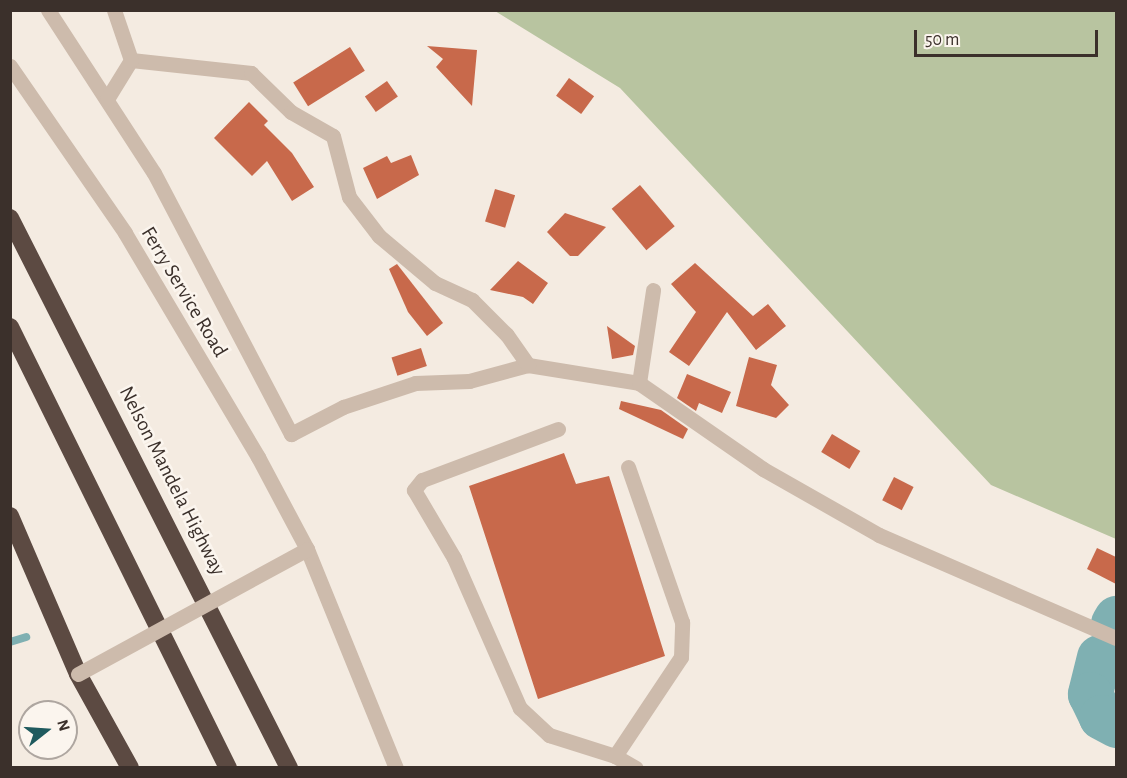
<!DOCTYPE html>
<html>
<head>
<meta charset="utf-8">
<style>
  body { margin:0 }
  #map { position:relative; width:1127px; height:778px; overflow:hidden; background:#f4ebe1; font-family:"Alegreya Sans",sans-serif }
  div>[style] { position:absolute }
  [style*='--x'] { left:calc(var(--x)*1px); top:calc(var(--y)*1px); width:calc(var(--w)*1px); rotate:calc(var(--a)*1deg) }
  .green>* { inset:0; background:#b8c4a0 }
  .stream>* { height:8px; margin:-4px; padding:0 4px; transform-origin:4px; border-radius:4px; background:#7fb0b2 }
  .river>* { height:45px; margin:-22.5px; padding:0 22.5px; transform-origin:22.5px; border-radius:22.5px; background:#7fb0b2 }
  .building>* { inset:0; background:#c8694b; transform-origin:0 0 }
  .minor>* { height:15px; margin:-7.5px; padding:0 7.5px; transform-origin:7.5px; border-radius:7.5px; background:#cdbbac }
  .highway>* { height:18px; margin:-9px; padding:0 9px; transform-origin:9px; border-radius:9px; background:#5c4a42 }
  .minor-bridge>* { height:15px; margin:-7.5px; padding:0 7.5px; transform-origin:7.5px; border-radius:7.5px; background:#cdbbac }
  span { translate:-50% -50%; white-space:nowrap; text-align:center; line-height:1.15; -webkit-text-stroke:5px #fbf5ee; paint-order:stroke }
  .street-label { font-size:21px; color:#3b302b }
  .frame { position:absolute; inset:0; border:12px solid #3b302b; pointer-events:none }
  .north { position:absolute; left:18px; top:700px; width:60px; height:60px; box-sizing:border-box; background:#fbf5ee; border:2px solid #aea6a0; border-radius:50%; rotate:73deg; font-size:16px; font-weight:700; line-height:24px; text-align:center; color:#3b302b }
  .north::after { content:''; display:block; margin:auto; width:21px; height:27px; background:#1f5a5e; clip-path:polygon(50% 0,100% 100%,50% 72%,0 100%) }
  .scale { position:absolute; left:914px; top:30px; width:184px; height:27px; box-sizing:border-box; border:3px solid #3b302b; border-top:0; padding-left:8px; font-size:18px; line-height:21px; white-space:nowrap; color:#3b302b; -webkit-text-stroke:4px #fbf5ee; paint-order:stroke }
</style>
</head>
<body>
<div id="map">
  <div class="green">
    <div style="clip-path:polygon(495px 11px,1116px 11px,1116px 539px,991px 485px,620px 88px)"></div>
  </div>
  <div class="stream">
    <div style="--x:10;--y:642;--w:17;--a:-17"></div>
  </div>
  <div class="river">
    <div style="--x:1113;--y:623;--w:6;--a:-59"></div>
    <div style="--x:1099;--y:657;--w:38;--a:104"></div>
    <div style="--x:1090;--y:694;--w:25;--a:64"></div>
    <div style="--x:1101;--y:717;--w:17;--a:28"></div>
  </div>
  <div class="building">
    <div style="clip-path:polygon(427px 46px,477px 50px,472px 106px,436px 67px,443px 59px)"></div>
    <div style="left:350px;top:47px;width:28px;height:67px;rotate:58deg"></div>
    <div style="left:569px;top:78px;width:31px;height:22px;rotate:36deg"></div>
    <div style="left:387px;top:81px;width:19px;height:27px;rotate:55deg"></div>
    <div style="clip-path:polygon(249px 102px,268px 121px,264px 125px,292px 153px,314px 187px,292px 201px,267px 161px,252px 176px,214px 138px)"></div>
    <div style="clip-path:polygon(411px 155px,419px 175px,377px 199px,363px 168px,387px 156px,391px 163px)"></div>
    <div style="left:640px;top:185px;width:54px;height:37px;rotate:50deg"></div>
    <div style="left:495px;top:189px;width:21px;height:34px;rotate:17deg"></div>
    <div style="clip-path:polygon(565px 213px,606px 227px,578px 256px,570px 256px,547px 232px)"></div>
    <div style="clip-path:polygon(518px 261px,548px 283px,533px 304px,523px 297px,490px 290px)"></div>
    <div style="clip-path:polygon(695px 263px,753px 316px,768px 304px,786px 326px,756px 350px,727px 312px,689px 366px,669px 352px,696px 312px,671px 284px)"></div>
    <div style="clip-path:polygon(397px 264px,443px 323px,427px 336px,408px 312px,389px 269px)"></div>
    <div style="clip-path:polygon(607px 326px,635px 346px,633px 355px,612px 359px)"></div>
    <div style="left:421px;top:348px;width:19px;height:31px;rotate:72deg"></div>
    <div style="clip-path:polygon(749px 357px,777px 365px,771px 385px,789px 405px,776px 418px,736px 406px)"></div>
    <div style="clip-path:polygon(687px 374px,731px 392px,722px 413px,699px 403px,696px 411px,677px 398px)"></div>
    <div style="clip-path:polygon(621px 401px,661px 410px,688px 429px,683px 439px,619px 409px)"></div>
    <div style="left:832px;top:434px;width:33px;height:21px;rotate:31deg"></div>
    <div style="clip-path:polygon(564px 453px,576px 484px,609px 476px,665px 656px,538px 699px,469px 486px)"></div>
    <div style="left:894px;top:477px;width:22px;height:26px;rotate:27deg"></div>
    <div style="clip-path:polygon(1097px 548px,1116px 557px,1116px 584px,1087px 569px)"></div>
  </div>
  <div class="minor">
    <div style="--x:48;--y:10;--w:194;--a:57"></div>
    <div style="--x:154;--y:173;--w:295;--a:62.3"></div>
    <div style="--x:291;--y:434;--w:59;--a:-27.4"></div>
    <div style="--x:343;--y:407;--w:76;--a:-18.4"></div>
    <div style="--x:415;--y:383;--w:54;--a:-2.1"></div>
    <div style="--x:469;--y:381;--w:61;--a:-15.2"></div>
    <div style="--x:528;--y:365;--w:112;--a:9.2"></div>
    <div style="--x:639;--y:383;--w:151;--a:34.7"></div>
    <div style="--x:763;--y:469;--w:133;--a:29.6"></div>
    <div style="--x:879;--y:535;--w:258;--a:23.5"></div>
    <div style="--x:131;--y:60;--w:121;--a:6.2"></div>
    <div style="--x:251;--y:73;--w:56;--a:44.3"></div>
    <div style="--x:291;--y:112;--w:48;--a:29.7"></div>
    <div style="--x:333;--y:136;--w:63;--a:75.3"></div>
    <div style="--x:349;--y:197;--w:49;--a:52.4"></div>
    <div style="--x:379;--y:236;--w:73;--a:40"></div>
    <div style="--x:435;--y:283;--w:41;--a:24.7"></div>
    <div style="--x:472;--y:300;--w:49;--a:45"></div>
    <div style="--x:507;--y:335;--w:37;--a:55"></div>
    <div style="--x:10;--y:66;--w:203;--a:55.4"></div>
    <div style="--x:125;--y:233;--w:261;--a:59.3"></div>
    <div style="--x:258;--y:457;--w:104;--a:62"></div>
    <div style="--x:307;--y:549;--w:236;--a:67.9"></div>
    <div style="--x:107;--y:99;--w:46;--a:-58.4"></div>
    <div style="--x:131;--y:60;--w:53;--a:-108.8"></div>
    <div style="--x:639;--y:383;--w:94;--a:-81.4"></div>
    <div style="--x:558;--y:429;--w:145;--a:159.4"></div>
    <div style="--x:422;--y:480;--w:13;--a:129"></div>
    <div style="--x:414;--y:490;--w:79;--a:59.5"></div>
    <div style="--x:454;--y:558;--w:164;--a:66.3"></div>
    <div style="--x:520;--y:708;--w:40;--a:43"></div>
    <div style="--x:549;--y:735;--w:69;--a:17.7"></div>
    <div style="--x:615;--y:756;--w:24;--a:30"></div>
    <div style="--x:615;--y:756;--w:119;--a:-56.3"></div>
    <div style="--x:681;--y:657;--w:35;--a:-88"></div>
    <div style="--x:682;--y:622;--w:164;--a:-109.2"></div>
  </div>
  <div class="highway">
    <div style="--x:10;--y:218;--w:617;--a:63.1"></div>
    <div style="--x:10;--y:327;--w:492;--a:63.7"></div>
    <div style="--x:10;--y:516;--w:172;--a:66.7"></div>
    <div style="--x:78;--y:674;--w:107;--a:61"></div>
  </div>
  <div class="minor-bridge">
    <div style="--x:78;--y:674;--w:261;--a:-28.6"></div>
  </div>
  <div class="street-label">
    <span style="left:184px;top:292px;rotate:59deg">Ferry Service Road</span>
    <span style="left:172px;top:481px;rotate:63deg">Nelson Mandela Highway</span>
  </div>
  <div class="frame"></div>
  <div class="north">N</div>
  <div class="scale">50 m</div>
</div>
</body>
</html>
